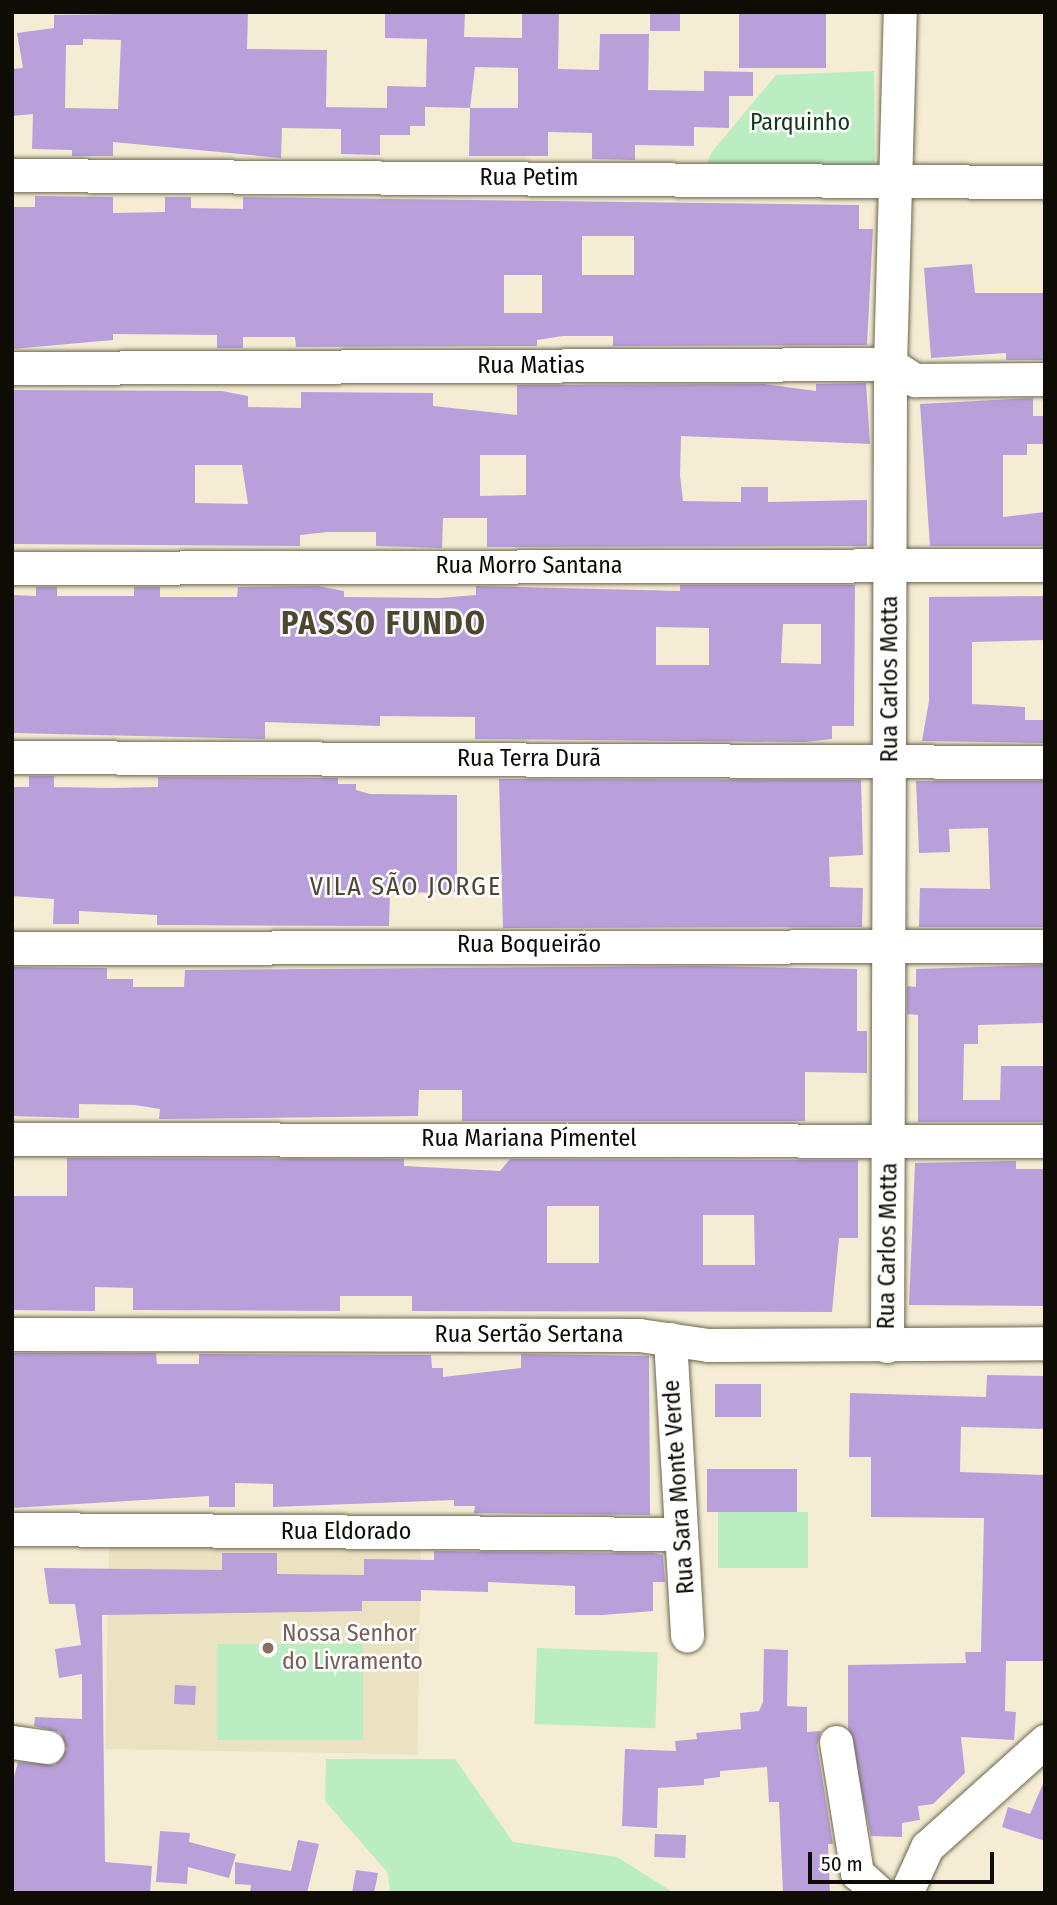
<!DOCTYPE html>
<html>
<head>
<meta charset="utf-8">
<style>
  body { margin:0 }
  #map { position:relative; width:1057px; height:1905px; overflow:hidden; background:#f4edd3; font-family:"Fira Sans Condensed",sans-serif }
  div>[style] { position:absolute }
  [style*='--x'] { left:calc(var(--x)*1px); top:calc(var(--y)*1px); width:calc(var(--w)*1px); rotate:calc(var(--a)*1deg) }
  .built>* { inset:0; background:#eae2c0; transform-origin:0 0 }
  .green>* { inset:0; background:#baedc2; transform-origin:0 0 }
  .building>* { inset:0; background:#b9a0db; transform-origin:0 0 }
  .roads { filter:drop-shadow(0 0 2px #6d6750) drop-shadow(0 0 2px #6d6750) }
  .minor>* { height:33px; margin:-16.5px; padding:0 16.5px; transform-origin:16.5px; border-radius:16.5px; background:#fff }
  .dots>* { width:19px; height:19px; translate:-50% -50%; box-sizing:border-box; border:4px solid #fff; border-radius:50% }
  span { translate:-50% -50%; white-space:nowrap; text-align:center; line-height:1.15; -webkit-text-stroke:5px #fff; paint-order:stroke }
  .park-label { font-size:24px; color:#103a1b }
  .street-label { font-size:24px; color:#0e0c04 }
  .education-label { font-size:24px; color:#785e54 }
  .left { translate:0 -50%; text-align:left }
  .neighbourhood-label { font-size:26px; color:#4d4731; letter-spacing:2px }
  .district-label { font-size:32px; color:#4d4731; font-weight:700; letter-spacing:2px }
  .frame { position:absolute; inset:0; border:14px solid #0e0c04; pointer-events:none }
  .scale { position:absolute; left:808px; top:1852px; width:186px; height:32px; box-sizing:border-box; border:4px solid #0e0c04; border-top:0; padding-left:9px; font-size:21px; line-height:24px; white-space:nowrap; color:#0e0c04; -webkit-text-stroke:5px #fff; paint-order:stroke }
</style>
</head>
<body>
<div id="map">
  <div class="built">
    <div style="left:109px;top:1544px;width:312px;height:205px;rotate:1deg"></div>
  </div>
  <div class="green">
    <div style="clip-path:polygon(874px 71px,875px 170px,704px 173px,711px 153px,776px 75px)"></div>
    <div style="left:718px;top:1512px;width:90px;height:56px"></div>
    <div style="left:217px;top:1644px;width:146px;height:96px"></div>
    <div style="left:537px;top:1648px;width:121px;height:76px;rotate:2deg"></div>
    <div style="clip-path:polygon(326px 1759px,455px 1759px,513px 1842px,617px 1857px,674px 1893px,390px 1893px,388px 1873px,325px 1801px)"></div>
  </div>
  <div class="building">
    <div style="clip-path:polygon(evenodd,248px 12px,247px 49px,327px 50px,326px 107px,387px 108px,387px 86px,426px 87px,427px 39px,385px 38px,385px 12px,465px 12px,464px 37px,522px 38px,522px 12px,559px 12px,558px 69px,599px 70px,600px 34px,649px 34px,648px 90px,704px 91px,704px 71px,753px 72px,753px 96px,729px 96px,729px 128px,694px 127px,694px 146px,635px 145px,635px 160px,592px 159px,592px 133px,548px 132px,548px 156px,469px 156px,470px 108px,425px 107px,425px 126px,410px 126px,410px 135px,380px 135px,380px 155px,341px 154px,341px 129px,282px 128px,281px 158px,113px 142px,113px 156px,72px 156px,72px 150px,32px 149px,33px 114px,12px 116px,12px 69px,23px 68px,17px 33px,54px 28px,54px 15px,248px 12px,83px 39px,121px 40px,118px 109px,65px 108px,66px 45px,83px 45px,83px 39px,248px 12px,475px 67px,518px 68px,518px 108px,470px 108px,475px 67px)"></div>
    <div style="left:650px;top:12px;width:30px;height:19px"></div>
    <div style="left:739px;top:12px;width:87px;height:56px"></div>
    <div style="clip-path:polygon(evenodd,35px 196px,113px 197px,113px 213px,165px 212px,165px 197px,191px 197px,191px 208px,243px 209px,243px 197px,859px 205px,859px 229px,873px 229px,867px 345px,613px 346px,613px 336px,563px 336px,537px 340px,537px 346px,296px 347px,295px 337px,243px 337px,243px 348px,217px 348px,217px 335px,113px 334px,113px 340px,12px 349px,12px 207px,35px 207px,35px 196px,582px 236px,634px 236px,634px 275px,582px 275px,582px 236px,35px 196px,504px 275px,542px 275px,542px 313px,504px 313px,504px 275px)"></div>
    <div style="clip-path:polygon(972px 264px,975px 293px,1045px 293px,1045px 360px,1006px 360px,1006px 353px,931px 358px,924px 268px)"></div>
    <div style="clip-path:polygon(evenodd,866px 383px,870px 444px,681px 436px,680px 475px,683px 501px,741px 502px,741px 487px,768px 487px,768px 502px,867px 500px,867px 546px,487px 547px,487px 518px,443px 518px,442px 548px,376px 546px,376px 532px,327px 532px,300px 535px,300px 546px,12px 544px,12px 390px,222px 391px,248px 396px,248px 407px,301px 408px,301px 392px,433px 393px,433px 406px,517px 415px,517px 385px,764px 384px,816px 391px,816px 384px,866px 383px,480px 455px,526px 455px,526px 495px,480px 496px,480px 455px,866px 383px,195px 465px,242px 465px,248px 504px,195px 503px,195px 465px)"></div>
    <div style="clip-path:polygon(1033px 398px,1033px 416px,1045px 416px,1045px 444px,1027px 444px,1027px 455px,1003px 455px,1003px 517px,1045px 512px,1045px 546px,930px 546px,920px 404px)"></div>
    <div style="clip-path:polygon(evenodd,680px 585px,855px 585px,854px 726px,832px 726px,832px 739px,805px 742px,475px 739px,475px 717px,380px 716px,380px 726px,265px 722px,265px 739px,12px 733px,12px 595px,36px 596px,36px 587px,57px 587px,57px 596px,134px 596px,134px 587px,160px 587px,160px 597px,237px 597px,238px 587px,318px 586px,344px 591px,344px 597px,439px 598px,476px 595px,476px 586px,680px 591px,680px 585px,783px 624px,821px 624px,821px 664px,781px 663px,783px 624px,680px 585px,656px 627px,709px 628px,709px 665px,656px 665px,656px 627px)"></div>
    <div style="clip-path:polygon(1045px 596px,1045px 640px,972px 642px,972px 704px,1025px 707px,1025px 720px,1045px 720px,1045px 743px,922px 741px,929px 701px,929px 597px)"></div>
    <div style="clip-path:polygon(29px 776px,54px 776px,54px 787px,111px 788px,158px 787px,158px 777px,338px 778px,338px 784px,356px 784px,356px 790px,370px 794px,457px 795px,457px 892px,390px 893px,389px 926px,157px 925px,157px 915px,79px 911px,79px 924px,53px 924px,54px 899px,12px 896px,12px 787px,29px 787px)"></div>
    <div style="clip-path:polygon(499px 779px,861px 780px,863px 855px,829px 857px,830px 887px,863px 888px,862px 927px,503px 928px)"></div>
    <div style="clip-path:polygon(916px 781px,1045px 781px,1043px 927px,919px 927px,920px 888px,990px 889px,988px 828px,949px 829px,950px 852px,919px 853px)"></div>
    <div style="clip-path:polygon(1043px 965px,1045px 1023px,978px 1025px,978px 1044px,964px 1044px,963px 1100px,1000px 1100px,1001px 1066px,1045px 1066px,1045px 1122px,918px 1122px,918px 1015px,907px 1014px,907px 986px,916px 987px,916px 969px)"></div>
    <div style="clip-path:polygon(702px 966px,857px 969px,857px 1031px,867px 1031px,867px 1073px,805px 1072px,805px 1121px,462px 1121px,462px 1090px,419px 1090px,418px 1116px,159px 1119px,160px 1109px,135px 1105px,79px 1104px,79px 1118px,12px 1116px,12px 967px,107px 968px,107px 979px,133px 979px,133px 987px,184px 987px,185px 970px)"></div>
    <div style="clip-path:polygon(evenodd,67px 1158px,404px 1159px,404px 1166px,500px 1171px,510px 1159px,858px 1160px,858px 1238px,839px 1238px,832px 1312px,412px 1311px,412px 1296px,340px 1296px,340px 1311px,133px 1310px,133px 1288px,95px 1287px,95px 1311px,12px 1310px,12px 1196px,67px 1196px,67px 1158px,547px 1206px,599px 1206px,599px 1263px,547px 1263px,547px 1206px,67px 1158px,703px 1215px,754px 1215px,755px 1265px,703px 1265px,703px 1215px)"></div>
    <div style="clip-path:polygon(1016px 1161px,1016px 1169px,1045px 1169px,1045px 1306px,909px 1305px,915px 1163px)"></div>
    <div style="clip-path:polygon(12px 1353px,156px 1353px,157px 1364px,199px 1364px,199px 1354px,431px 1355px,432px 1368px,443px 1368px,443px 1377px,521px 1368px,521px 1354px,649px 1356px,650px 1515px,474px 1513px,475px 1506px,454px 1506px,454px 1500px,273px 1507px,273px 1484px,235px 1483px,235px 1507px,209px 1507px,209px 1496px,12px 1508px)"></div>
    <div style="clip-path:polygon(987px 1375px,1045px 1376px,1045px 1429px,961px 1427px,960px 1472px,1045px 1475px,1045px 1661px,1006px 1661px,1005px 1711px,1016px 1712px,1014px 1740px,961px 1737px,965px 1773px,933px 1804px,918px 1806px,920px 1820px,902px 1823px,902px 1837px,871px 1836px,848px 1728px,848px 1665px,966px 1663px,965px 1652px,981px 1652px,984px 1518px,871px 1517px,871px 1457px,849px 1457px,850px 1393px,986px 1397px)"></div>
    <div style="left:715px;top:1384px;width:46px;height:33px"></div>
    <div style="left:707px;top:1469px;width:90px;height:43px"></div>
    <div style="clip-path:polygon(434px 1551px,653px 1553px,663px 1555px,665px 1582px,653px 1582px,653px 1611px,602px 1615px,575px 1615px,575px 1586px,488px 1582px,488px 1592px,421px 1590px,421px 1601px,362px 1601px,362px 1611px,102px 1615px,105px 1862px,152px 1866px,150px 1893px,12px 1893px,12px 1784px,18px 1762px,55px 1765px,67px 1749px,60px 1732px,34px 1726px,35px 1717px,82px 1719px,82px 1674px,59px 1678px,55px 1649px,81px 1645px,75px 1604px,49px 1604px,44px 1568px,222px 1570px,222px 1553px,277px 1553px,277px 1574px,364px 1575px,364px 1559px,434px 1560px)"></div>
    <div style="clip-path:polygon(764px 1649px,788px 1650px,787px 1706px,807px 1707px,807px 1732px,821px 1731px,817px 1745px,833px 1844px,828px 1844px,830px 1893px,783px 1893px,779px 1802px,769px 1802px,767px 1767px,720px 1771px,720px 1777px,704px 1779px,704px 1785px,658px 1788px,657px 1828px,622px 1826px,625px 1749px,676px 1751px,675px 1741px,697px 1739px,696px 1733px,741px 1729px,740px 1713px,759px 1711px,763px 1702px)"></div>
    <div style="left:175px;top:1685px;width:21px;height:19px;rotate:3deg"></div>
    <div style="clip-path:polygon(1045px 1779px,1045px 1841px,1002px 1827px,1008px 1807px,1030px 1814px)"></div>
    <div style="clip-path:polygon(160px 1831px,190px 1833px,189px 1842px,236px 1854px,229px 1878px,188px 1867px,187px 1884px,156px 1882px)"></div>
    <div style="left:655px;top:1834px;width:31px;height:23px;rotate:2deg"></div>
    <div style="clip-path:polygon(298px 1840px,319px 1844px,307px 1893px,250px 1893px,251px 1885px,235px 1884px,235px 1862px,291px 1871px)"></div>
    <div style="clip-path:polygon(356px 1870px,378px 1873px,374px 1893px,352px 1893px)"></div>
  </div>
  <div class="roads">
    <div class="minor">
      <div style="--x:12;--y:175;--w:1033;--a:0.39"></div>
      <div style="--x:12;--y:368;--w:878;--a:-0.26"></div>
      <div style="--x:890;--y:364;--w:30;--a:33"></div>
      <div style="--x:915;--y:380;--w:130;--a:-0.4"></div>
      <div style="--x:12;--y:568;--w:1033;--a:-0.17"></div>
      <div style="--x:12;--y:757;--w:1033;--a:0.28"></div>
      <div style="--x:12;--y:948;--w:1033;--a:-0.11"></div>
      <div style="--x:12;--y:1139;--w:1033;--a:0.11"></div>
      <div style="--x:12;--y:1334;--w:627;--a:0.09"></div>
      <div style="--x:639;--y:1335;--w:70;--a:8.2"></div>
      <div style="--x:708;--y:1345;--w:337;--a:-0.3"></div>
      <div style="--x:670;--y:1339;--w:297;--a:86.7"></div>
      <div style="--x:887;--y:1346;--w:982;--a:-89.82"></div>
      <div style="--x:890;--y:364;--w:352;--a:-88.4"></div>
      <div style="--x:12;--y:1529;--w:668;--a:0.43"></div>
      <div style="--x:12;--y:1742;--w:36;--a:8"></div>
      <div style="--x:836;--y:1742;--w:133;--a:80.9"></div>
      <div style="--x:857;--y:1873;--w:30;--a:42"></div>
      <div style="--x:906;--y:1893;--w:51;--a:-65.5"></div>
      <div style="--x:927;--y:1847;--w:159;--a:-41.9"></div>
    </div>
  </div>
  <div class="dots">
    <div style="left:268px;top:1648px;background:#8d6e63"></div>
  </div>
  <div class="park-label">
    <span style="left:800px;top:123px">Parquinho</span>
  </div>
  <div class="street-label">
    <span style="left:529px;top:178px">Rua Petim</span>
    <span style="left:531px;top:366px">Rua Matias</span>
    <span style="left:529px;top:566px">Rua Morro Santana</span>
    <span style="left:890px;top:679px;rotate:-90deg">Rua Carlos Motta</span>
    <span style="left:529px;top:759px">Rua Terra Durã</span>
    <span style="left:529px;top:945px">Rua Boqueirão</span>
    <span style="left:529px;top:1139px">Rua Mariana Pímentel</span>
    <span style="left:888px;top:1246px;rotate:-89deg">Rua Carlos Motta</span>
    <span style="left:529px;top:1335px">Rua Sertão Sertana</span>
    <span style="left:679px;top:1487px;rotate:-94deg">Rua Sara Monte Verde</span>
    <span style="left:346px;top:1532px">Rua Eldorado</span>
  </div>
  <div class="education-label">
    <span class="left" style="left:282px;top:1648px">Nossa Senhor<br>do Livramento</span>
  </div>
  <div class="neighbourhood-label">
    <span style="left:406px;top:887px">VILA SÃO JORGE</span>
  </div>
  <div class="district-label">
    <span style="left:384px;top:623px">PASSO FUNDO</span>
  </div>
  <div class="frame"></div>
  <div class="scale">50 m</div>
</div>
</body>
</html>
